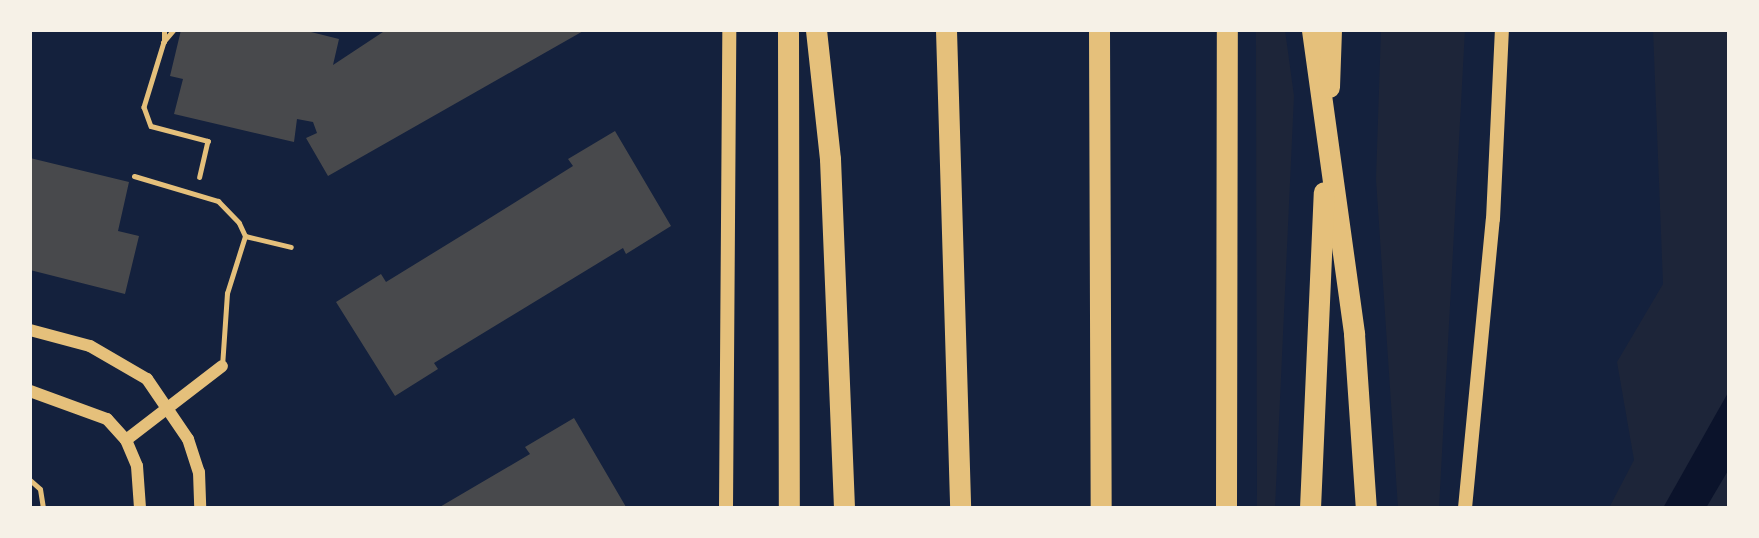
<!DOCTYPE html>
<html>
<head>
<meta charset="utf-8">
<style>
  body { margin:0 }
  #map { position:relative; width:1759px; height:538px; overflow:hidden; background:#14213d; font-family:Poppins,sans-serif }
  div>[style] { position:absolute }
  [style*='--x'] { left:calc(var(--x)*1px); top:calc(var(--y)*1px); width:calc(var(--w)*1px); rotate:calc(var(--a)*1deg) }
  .green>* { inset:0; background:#1d2539 }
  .water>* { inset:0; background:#0b132b }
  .building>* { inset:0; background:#48494c }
  .path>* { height:4.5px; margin:-2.25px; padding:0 2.25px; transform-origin:2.25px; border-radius:2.25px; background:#e5c07b }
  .service>* { height:5px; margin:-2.5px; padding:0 2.5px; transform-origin:2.5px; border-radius:2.5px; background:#e5c07b }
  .tertiary>* { height:12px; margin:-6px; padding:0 6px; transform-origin:6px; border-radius:6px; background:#e5c07b }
  .secondary>* { height:14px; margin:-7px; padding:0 7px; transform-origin:7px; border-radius:7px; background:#e5c07b }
  .motorway>* { height:21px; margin:-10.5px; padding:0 10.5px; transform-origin:10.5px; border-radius:10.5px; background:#e5c07b }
  span { translate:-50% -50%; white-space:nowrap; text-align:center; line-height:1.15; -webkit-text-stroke:5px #f6f1e7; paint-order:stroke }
  .frame { position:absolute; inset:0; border:32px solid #f6f1e7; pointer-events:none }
</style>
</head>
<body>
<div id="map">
  <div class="green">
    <div style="clip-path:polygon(1256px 30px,1285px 30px,1294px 96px,1275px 508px,1257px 508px)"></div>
    <div style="clip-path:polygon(1381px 30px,1465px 30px,1439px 508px,1398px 508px,1376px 179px)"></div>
    <div style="clip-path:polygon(1653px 30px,1729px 30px,1729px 508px,1609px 508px,1634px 460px,1617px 362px,1663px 284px)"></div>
  </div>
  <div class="water">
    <div style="clip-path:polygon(1729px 391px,1729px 469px,1706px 508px,1663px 508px)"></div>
  </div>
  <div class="building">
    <div style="clip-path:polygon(181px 30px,303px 30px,339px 39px,333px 65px,386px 30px,585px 30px,328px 176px,306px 138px,317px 133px,313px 122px,297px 119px,294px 142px,174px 114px,183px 79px,170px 76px)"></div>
    <div style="clip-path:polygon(615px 131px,671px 226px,626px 254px,623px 248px,434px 363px,438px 369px,395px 396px,336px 302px,381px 274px,386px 282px,469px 231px,573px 166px,568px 159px)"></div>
    <div style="clip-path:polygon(30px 158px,129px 182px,118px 231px,139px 236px,125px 294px,30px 270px)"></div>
    <div style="clip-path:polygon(574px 418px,626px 507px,438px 508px,530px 454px,525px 447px)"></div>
  </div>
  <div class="path">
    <div style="--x:174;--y:30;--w:16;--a:130"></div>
    <div style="--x:164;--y:42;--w:68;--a:107.1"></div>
    <div style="--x:144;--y:107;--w:20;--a:70"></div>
    <div style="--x:151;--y:126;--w:59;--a:14.7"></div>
    <div style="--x:208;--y:141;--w:37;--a:103"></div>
    <div style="--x:164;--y:42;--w:12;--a:-90"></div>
  </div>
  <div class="service">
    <div style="--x:134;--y:176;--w:88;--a:16.6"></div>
    <div style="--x:218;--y:201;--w:30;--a:46"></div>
    <div style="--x:239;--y:223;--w:14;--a:65"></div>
    <div style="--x:245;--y:236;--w:60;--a:107.5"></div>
    <div style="--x:227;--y:293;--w:73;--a:93.9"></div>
    <div style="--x:245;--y:236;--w:47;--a:13.4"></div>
    <div style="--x:30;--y:480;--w:13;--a:42"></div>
    <div style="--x:40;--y:489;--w:19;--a:81"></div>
  </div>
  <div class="tertiary">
    <div style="--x:30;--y:330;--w:62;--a:14.9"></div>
    <div style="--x:90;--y:346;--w:66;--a:30.1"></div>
    <div style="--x:147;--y:379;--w:73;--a:55.7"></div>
    <div style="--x:188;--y:439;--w:35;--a:72"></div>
    <div style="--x:199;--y:472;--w:36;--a:88"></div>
    <div style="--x:30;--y:391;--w:82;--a:20"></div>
    <div style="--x:107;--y:419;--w:28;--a:48"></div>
    <div style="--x:126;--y:440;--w:28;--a:67"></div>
    <div style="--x:137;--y:466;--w:42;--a:85.9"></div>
    <div style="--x:126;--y:440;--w:121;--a:-37.6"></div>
  </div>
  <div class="secondary">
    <div style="--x:726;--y:508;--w:478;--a:-89.6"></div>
    <div style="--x:1465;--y:508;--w:290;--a:-84.5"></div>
    <div style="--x:1493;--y:219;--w:189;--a:-87.3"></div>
  </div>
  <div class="motorway">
    <div style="--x:788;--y:30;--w:478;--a:89.9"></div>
    <div style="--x:816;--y:30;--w:130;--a:83.8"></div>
    <div style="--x:830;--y:159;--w:349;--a:87.7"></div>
    <div style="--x:946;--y:30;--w:478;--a:88.3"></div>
    <div style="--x:1099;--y:30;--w:478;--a:89.8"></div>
    <div style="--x:1312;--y:30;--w:307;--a:82.1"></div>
    <div style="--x:1354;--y:334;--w:174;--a:86.1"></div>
    <div style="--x:1329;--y:87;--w:57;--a:-88"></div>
    <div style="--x:1226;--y:508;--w:478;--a:-89.9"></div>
    <div style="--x:1310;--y:508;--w:316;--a:-87.5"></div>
  </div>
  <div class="frame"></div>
</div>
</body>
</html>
